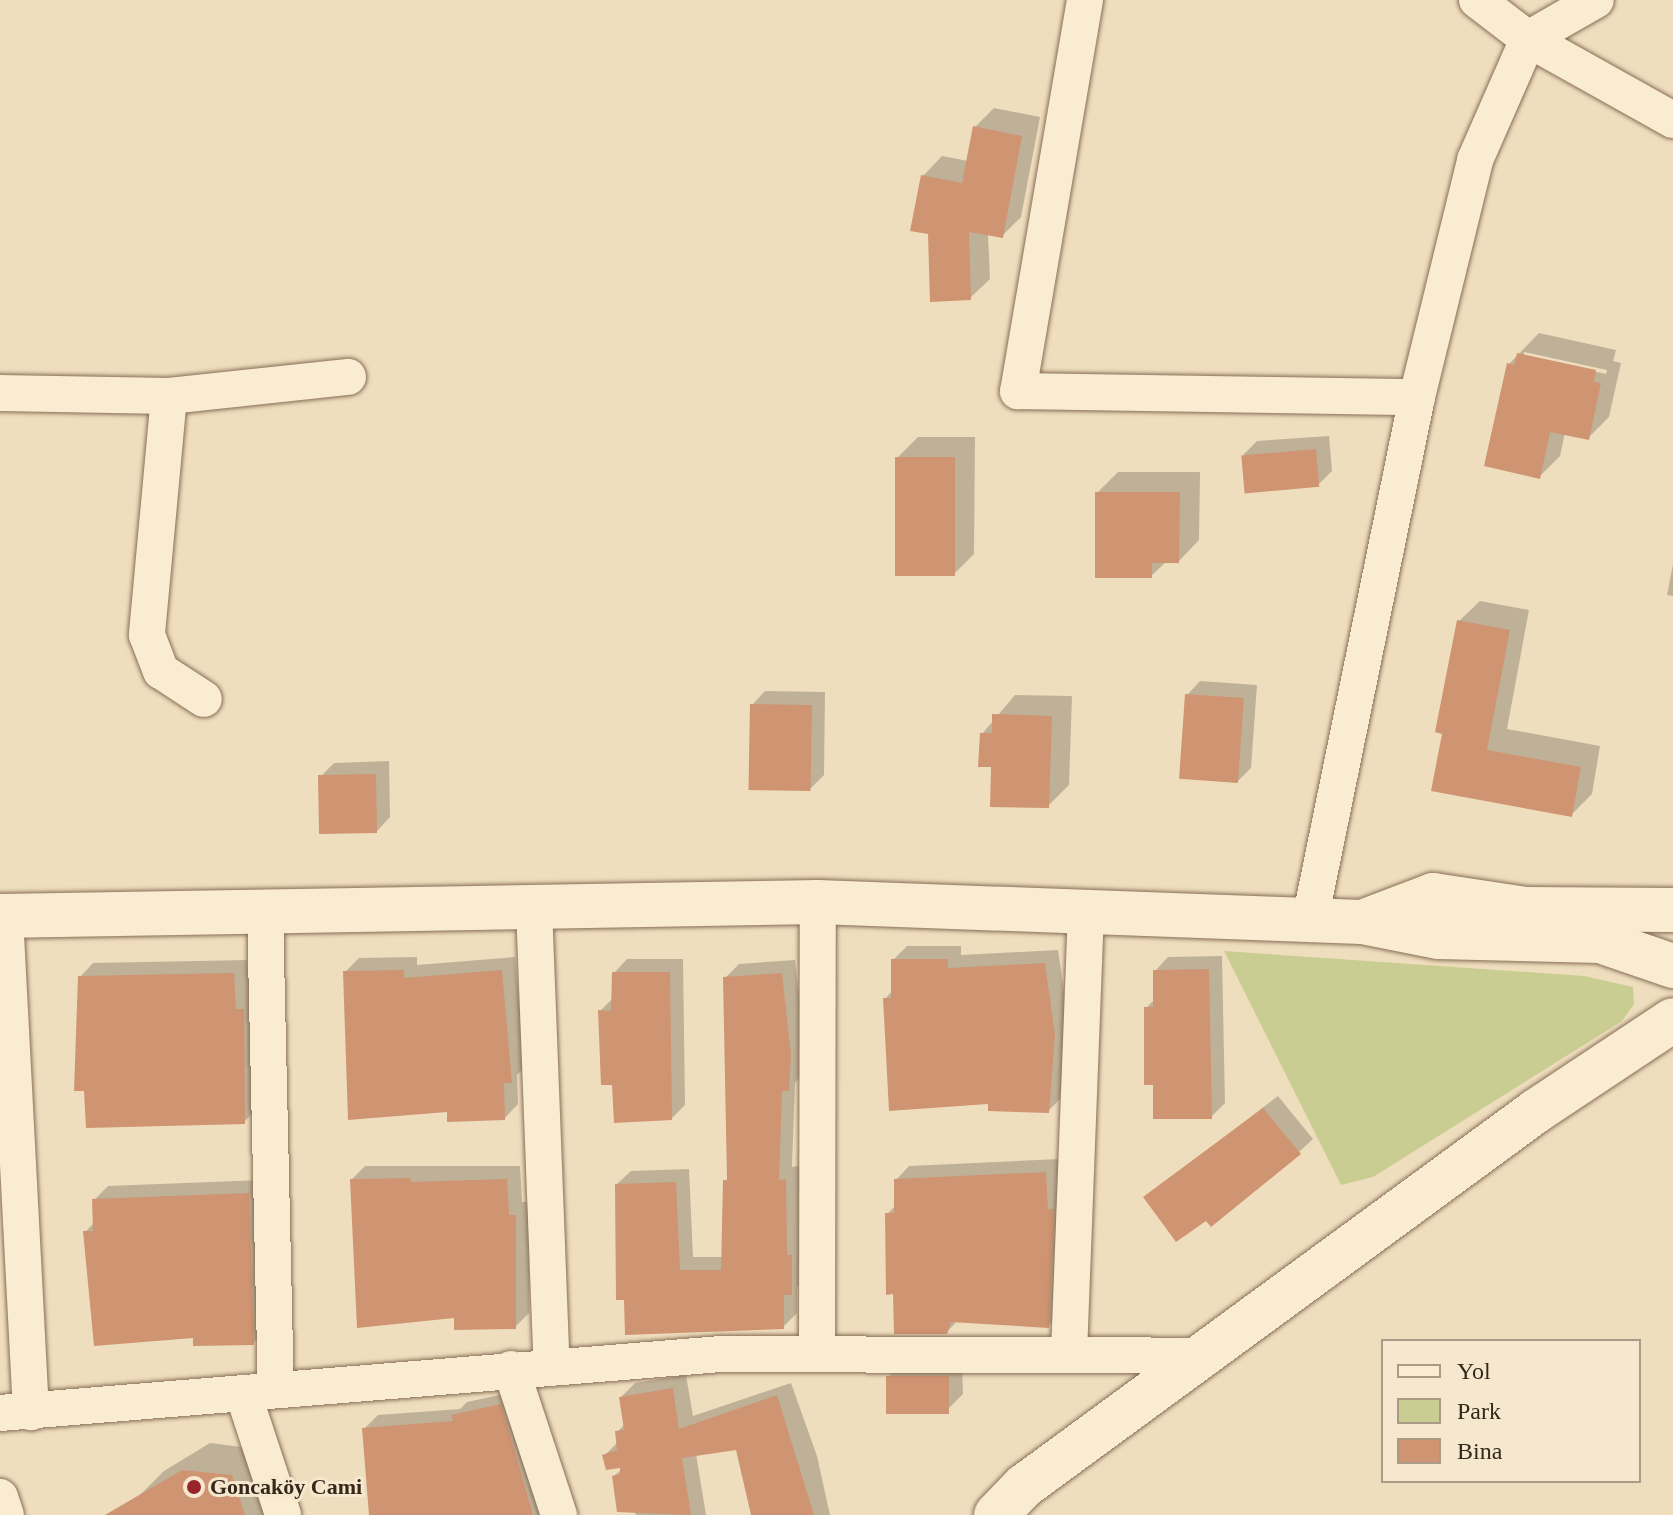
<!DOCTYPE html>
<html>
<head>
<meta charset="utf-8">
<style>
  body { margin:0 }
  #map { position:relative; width:1673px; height:1515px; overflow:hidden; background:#efdebe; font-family:Georgia,serif }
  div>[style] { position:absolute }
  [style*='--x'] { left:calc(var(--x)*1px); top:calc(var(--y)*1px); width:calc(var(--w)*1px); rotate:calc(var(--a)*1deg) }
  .green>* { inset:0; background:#c9cd92 }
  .shadow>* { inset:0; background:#0003 }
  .building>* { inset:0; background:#cf9472; transform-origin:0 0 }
  .roads { filter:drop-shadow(0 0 2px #886e56) drop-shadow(0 0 2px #886e56) }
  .minor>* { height:36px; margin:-18px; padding:0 18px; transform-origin:18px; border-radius:18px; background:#faecd1 }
  .tertiary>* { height:44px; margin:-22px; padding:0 22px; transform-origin:22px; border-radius:22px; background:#faecd1 }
  .dots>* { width:22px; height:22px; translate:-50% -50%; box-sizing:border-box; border:4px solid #f6e8ce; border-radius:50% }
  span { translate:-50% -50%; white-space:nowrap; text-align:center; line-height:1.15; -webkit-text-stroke:6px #f6e8ce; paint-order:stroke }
  .poi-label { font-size:22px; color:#36271b; font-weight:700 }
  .left { translate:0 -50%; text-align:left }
  .legend { position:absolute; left:1381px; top:1339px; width:260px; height:144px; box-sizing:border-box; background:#f6e8ce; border:2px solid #a99b86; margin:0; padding:10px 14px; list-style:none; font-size:24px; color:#36271b }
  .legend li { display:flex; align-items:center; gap:16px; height:40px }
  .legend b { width:40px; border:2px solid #a99b86 }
</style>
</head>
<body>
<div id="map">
  <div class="green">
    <div style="clip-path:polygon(1224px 951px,1584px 976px,1633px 987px,1634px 1004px,1622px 1021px,1373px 1177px,1341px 1185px)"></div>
  </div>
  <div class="shadow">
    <div style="clip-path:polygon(994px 108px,1040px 117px,1021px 217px,1002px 236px,988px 234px,990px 279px,970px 298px,930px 232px,923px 176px,942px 156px,968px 161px,975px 127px)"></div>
    <div style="clip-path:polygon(evenodd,1539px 333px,1616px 350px,1613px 361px,1621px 363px,1609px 417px,1588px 438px,1565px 433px,1560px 456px,1539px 477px,1509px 364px,1539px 333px,1524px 352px,1607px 370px,1606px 374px,1524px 356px,1524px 352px)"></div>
    <div style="clip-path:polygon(1329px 436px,1332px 471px,1318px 485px,1243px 455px,1257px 441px)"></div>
    <div style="clip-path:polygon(918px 437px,975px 437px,974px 554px,953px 575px,897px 458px)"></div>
    <div style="clip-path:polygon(1118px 472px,1200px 472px,1199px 540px,1179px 561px,1167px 561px,1151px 576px,1097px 493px)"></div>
    <div style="clip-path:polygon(1673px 564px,1673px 596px,1667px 595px)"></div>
    <div style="clip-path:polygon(1480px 601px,1529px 610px,1507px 729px,1600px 746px,1592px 794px,1571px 815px,1444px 732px,1459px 621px)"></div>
    <div style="clip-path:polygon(1200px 681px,1257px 685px,1251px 768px,1237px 782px,1187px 695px)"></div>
    <div style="clip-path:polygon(765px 691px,825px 692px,824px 775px,810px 789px,752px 705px)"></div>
    <div style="clip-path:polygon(1015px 695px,1072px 696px,1069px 785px,1048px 806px,993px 765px,982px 734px)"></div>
    <div style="clip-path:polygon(389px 761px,390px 817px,377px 831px,320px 777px,334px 763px)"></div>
    <div style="clip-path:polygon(907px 946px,961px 946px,961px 955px,1058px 950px,1068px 1020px,1062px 1097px,1048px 1111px,990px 1102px,885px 999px,893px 990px,893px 960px)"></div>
    <div style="clip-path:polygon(1222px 956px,1225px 1103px,1211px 1117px,1146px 1008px,1155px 999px,1155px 971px,1168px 957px)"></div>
    <div style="clip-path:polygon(417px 957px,417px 965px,515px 957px,525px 1067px,517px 1075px,518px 1104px,505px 1118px,449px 1110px,345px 972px,359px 958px)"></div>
    <div style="clip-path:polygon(627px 959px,683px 959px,685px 1105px,672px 1118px,614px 1083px,600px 1011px,613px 998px,614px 973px)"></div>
    <div style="clip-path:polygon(247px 960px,258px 1108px,244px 1122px,80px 977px,93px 963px)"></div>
    <div style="clip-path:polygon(795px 960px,804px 1039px,802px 1075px,795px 1083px,792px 1167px,799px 1166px,805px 1279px,797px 1287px,797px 1313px,783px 1327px,627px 1333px,617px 1184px,631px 1171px,689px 1169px,693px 1257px,723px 1257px,725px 1181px,729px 1177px,725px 978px,739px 964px)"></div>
    <div style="clip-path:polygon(1278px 1096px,1313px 1139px,1299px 1152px,1207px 1218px,1146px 1197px)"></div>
    <div style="clip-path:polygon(1059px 1159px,1062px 1312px,1048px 1326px,958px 1320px,947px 1332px,895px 1292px,887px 1214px,896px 1205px,896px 1180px,909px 1166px)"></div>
    <div style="clip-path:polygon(365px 1166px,520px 1166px,522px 1202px,529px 1202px,529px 1313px,515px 1327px,456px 1316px,352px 1179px)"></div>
    <div style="clip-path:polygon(262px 1180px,267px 1329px,253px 1343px,195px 1336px,85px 1232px,94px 1223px,94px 1200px,108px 1186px)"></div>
    <div style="clip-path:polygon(902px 1363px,962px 1363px,963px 1394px,949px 1408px,888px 1377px)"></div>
    <div style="clip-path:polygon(686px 1375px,693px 1416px,791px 1383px,817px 1456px,830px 1515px,753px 1515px,738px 1448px,696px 1454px,706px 1515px,636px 1515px,614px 1476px,622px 1469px,604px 1456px,618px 1442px,617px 1432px,625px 1424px,621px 1397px,635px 1383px)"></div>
    <div style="clip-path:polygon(514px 1392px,547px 1515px,370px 1515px,364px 1429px,378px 1415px,460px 1409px,467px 1402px)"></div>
    <div style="clip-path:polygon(210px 1443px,259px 1449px,268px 1515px,140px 1515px,136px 1499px,164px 1471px)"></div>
  </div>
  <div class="building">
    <div style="clip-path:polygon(973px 126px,1022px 136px,1003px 238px,969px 232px,971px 300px,930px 302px,928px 234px,910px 231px,921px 175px,962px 183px)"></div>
    <div style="clip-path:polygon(1517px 353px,1596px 370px,1594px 382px,1601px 383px,1589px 440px,1550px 432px,1540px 479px,1484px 466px,1507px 363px,1514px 365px)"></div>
    <div style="left:1316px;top:449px;width:38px;height:75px;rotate:85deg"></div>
    <div style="left:895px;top:457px;width:60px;height:119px"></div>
    <div style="clip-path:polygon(1095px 492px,1180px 492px,1179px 563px,1152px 563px,1152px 578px,1095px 578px)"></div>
    <div style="clip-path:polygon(1457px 620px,1510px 630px,1487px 750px,1581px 767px,1572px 817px,1431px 791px,1442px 734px,1435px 732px)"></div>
    <div style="left:1185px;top:694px;width:59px;height:85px;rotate:4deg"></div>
    <div style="left:750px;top:704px;width:62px;height:86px;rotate:1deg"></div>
    <div style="clip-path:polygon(992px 714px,1052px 716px,1049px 808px,990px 807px,991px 767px,978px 767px,980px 733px,992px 733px)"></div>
    <div style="left:376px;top:774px;width:59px;height:58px;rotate:89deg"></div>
    <div style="clip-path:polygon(891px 959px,948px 959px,948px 968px,1045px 963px,1055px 1035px,1049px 1113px,988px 1111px,988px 1104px,889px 1111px,883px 998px,891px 998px)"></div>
    <div style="clip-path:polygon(1209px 969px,1212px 1119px,1153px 1119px,1153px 1085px,1144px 1085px,1144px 1007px,1153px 1007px,1153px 970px)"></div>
    <div style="clip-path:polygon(404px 970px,404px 978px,502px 970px,512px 1083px,504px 1083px,505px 1120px,447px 1122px,447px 1112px,348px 1120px,343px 971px)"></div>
    <div style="clip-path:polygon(612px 972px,670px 972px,672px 1120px,614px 1123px,612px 1085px,601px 1085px,598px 1010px,611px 1011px)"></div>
    <div style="clip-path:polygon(234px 973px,236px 1009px,244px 1009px,245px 1124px,86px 1128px,84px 1091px,74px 1091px,78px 976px)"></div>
    <div style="clip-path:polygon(782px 973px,791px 1054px,789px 1091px,782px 1091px,779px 1180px,786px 1179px,787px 1255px,792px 1255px,792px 1295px,784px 1295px,784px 1329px,625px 1335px,624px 1300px,616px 1300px,615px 1184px,676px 1182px,680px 1270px,721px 1270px,723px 1180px,727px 1180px,723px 977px)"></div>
    <div style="clip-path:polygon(1263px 1108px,1301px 1154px,1211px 1227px,1206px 1221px,1176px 1242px,1143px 1197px)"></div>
    <div style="clip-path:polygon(1046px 1172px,1048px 1209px,1054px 1209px,1049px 1328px,951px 1322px,947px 1334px,894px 1334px,893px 1294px,886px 1295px,885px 1213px,894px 1213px,894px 1179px)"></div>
    <div style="clip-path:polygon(411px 1178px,411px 1182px,507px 1179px,509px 1215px,516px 1215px,516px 1329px,454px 1330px,454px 1318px,357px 1328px,350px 1179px)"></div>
    <div style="clip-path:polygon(249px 1193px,254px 1345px,193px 1346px,193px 1338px,94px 1346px,83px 1231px,93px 1231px,92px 1199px)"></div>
    <div style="left:886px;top:1376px;width:63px;height:38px"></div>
    <div style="clip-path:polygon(673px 1388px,679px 1429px,777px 1395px,814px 1515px,751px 1515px,736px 1450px,682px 1458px,691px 1515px,617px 1512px,612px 1476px,620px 1474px,620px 1468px,606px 1470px,602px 1455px,617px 1450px,615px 1431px,624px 1430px,619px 1397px)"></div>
    <div style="clip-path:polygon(501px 1404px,533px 1515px,369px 1515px,362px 1428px,453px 1421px,451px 1415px)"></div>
    <div style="clip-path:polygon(182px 1470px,232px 1475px,245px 1515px,105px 1515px)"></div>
  </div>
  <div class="roads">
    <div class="minor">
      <div style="--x:1085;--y:0;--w:397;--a:99.7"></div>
      <div style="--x:1018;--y:391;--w:399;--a:0.9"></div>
      <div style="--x:1477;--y:0;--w:64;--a:37.4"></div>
      <div style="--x:1528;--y:39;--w:166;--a:29.2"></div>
      <div style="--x:0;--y:393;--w:169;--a:1"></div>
      <div style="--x:169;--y:396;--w:180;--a:-6.1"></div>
      <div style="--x:169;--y:396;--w:240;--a:95.3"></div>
      <div style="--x:147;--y:635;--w:39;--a:69"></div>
      <div style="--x:161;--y:671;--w:51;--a:33.1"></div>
      <div style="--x:534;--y:907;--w:459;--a:87.8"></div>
      <div style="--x:265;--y:911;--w:479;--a:88.7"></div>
      <div style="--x:5;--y:916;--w:497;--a:87"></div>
      <div style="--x:1310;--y:920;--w:534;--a:-78.44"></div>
      <div style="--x:1417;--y:397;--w:244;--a:-76.2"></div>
      <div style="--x:1475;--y:160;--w:132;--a:-66.3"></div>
      <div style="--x:1528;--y:39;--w:78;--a:-29.8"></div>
      <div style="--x:817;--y:1353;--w:451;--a:-89.9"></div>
      <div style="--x:1069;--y:1353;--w:441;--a:-87.8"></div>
      <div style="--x:511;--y:1369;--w:154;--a:71.8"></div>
      <div style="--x:243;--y:1393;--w:128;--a:71.8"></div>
      <div style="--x:0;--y:1413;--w:722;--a:-4.68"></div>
      <div style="--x:720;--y:1354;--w:484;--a:0.2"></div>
      <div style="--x:0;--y:1497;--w:19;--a:72"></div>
    </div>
    <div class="tertiary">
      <div style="--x:0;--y:916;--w:818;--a:-0.98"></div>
      <div style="--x:818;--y:902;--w:544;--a:2.11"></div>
      <div style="--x:1362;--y:922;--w:77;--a:11.2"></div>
      <div style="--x:1438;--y:937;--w:162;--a:1.4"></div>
      <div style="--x:1600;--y:941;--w:77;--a:18.9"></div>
      <div style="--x:1362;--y:922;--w:76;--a:-20.8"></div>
      <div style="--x:1433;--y:895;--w:94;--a:8.6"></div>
      <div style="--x:1526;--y:909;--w:147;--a:0.4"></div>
      <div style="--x:996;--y:1515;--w:40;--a:-46"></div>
      <div style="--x:1024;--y:1486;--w:635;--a:-36.22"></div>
      <div style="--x:1536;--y:1111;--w:164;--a:-33.6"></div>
    </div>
  </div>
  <div class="dots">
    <div style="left:194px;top:1487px;background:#98242b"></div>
  </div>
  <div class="poi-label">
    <span class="left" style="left:210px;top:1487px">Goncaköy Cami</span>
  </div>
  <ul class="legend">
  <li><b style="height:10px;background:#faecd1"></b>Yol</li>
  <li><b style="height:22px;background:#c9cd92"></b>Park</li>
  <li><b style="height:22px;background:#cf9472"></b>Bina</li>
  </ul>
</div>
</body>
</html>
